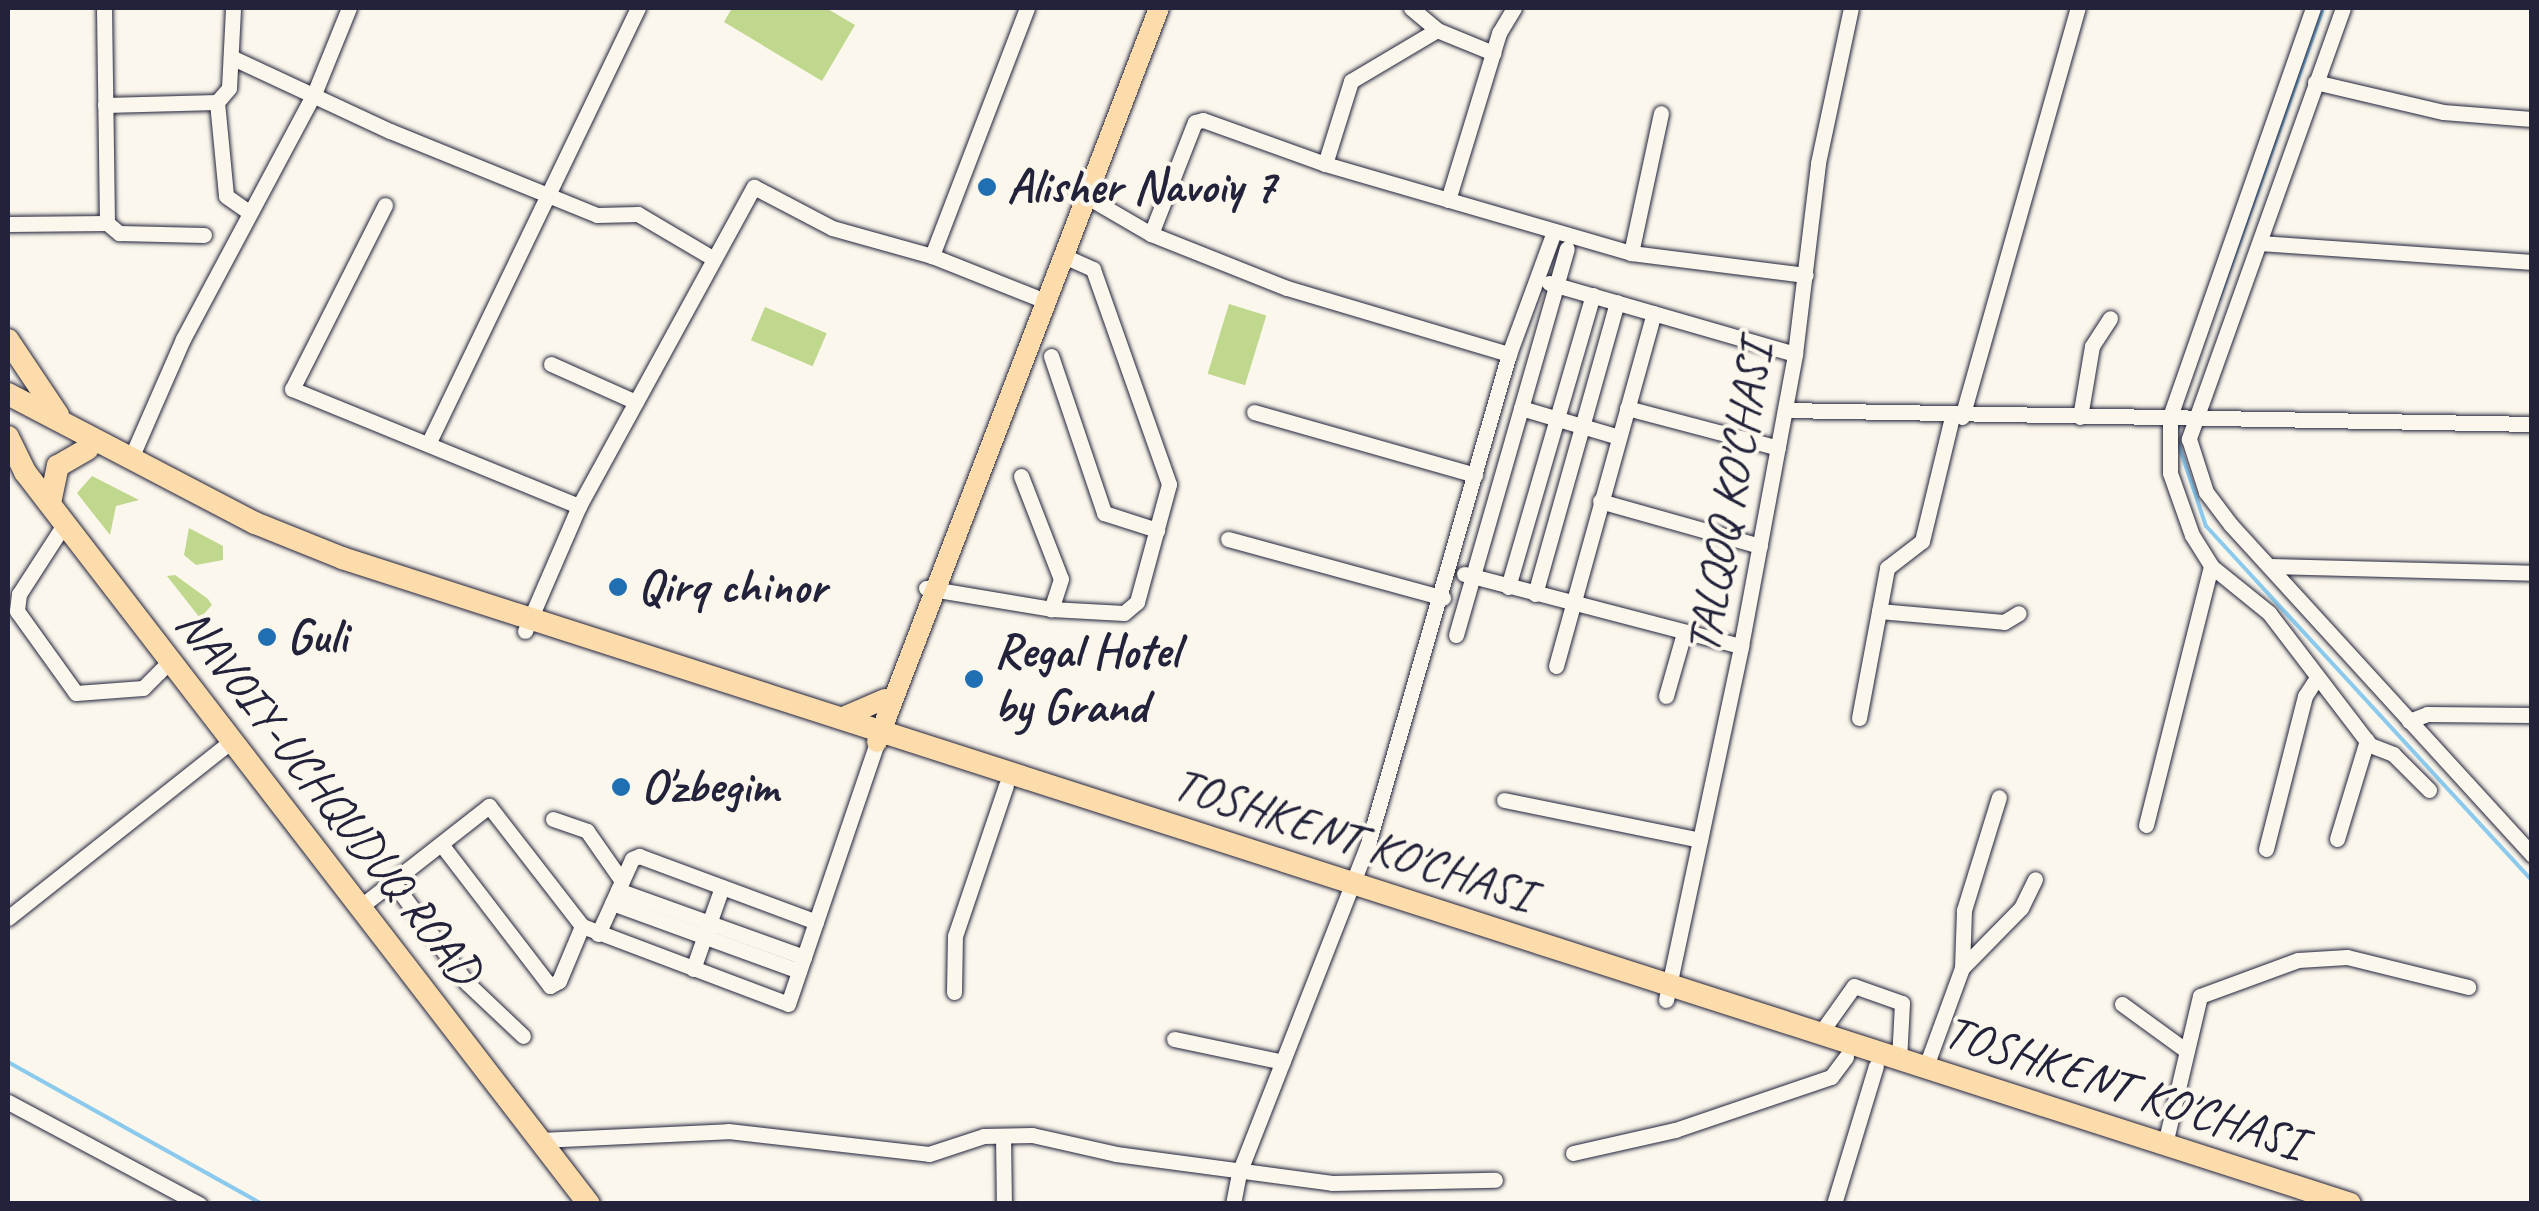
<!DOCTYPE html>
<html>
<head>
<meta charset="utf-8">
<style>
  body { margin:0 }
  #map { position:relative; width:2539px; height:1211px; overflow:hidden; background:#fbf7ec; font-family:Caveat,sans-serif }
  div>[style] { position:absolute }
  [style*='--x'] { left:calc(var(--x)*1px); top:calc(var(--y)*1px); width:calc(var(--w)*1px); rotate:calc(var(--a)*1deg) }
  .green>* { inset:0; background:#c0d78e; transform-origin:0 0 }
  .stream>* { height:4px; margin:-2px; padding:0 2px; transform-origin:2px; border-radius:2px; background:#8ccaed }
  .roads { filter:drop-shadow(0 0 2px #22223b) drop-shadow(0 0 2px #22223b) }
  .minor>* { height:15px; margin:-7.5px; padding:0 7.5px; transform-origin:7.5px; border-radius:7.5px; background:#fbf7ec }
  .major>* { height:20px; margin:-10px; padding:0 10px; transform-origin:10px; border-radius:10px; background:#fddcac }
  .highway>* { height:22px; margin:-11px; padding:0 11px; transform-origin:11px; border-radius:11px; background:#fddcac }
  .dots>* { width:28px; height:28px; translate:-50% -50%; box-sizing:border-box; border:5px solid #fbf7ec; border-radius:50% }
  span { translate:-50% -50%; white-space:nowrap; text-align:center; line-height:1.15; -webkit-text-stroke:8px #fbf7ec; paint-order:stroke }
  .poi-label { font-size:48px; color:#22223b; font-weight:700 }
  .left { translate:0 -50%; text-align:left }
  .street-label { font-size:48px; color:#22223b }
  .frame { position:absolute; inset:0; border:10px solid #22223b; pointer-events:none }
</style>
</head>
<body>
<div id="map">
  <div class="green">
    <div style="clip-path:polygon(732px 8px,826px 8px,855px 25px,822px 81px,724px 22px)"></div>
    <div style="left:1229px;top:304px;width:39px;height:73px;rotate:17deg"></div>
    <div style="left:765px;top:307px;width:67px;height:36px;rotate:23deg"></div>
    <div style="clip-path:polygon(92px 476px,139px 500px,116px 506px,110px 535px,77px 493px)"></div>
    <div style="clip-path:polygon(189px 528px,223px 546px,223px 560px,196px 565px,184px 555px)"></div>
    <div style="clip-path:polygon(175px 575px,208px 599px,212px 605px,200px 618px,167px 576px)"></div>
  </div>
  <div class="stream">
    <div style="--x:2219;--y:299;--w:309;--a:-70.3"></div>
    <div style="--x:2179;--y:422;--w:15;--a:101"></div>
    <div style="--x:2176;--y:437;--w:94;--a:71.4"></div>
    <div style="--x:2206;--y:526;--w:481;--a:47.4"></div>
    <div style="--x:8;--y:1062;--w:291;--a:29.2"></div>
  </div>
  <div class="roads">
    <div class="minor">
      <div style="--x:104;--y:8;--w:215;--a:89.2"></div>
      <div style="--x:1027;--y:8;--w:266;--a:111"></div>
      <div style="--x:932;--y:256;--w:111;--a:21.7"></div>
      <div style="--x:1411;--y:8;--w:34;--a:40"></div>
      <div style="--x:1437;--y:30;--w:61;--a:22.3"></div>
      <div style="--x:2313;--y:8;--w:433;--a:109.3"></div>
      <div style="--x:2170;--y:417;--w:56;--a:90"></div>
      <div style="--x:2170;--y:473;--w:66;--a:70.5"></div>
      <div style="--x:2192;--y:535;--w:36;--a:58"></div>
      <div style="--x:2211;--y:566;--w:75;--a:39"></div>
      <div style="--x:2269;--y:613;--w:166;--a:52.6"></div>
      <div style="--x:2370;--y:745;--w:25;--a:21"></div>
      <div style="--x:2393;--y:754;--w:51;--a:45"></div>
      <div style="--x:2343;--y:8;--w:458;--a:109.7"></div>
      <div style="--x:2189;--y:439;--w:56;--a:72.2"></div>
      <div style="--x:2206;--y:492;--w:41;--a:52.9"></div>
      <div style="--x:2231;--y:525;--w:447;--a:47.6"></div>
      <div style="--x:231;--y:57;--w:175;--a:25"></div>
      <div style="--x:390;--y:131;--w:223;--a:22.1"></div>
      <div style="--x:597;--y:215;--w:41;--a:-1.4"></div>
      <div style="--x:638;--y:214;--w:88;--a:30.6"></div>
      <div style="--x:2315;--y:82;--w:131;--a:13.2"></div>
      <div style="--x:2443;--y:112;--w:89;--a:4.5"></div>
      <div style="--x:217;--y:102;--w:94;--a:84.5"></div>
      <div style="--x:226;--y:196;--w:28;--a:35"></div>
      <div style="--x:105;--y:105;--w:112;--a:-1.5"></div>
      <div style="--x:217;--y:102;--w:18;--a:-49"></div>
      <div style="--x:229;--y:88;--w:80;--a:-87.1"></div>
      <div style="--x:1325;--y:164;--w:87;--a:-72.6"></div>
      <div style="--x:1351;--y:81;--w:100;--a:-30.7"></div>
      <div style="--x:1077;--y:191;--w:86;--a:30.2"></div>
      <div style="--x:1151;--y:234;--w:146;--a:21.7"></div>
      <div style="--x:1287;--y:288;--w:232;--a:16.6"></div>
      <div style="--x:1448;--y:200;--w:175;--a:-73"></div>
      <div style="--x:1499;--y:33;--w:29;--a:-59"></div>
      <div style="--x:385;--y:205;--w:206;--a:116.8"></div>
      <div style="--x:292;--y:389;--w:310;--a:22.2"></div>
      <div style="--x:8;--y:224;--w:99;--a:-0.6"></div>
      <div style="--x:107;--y:223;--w:16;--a:40"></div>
      <div style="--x:119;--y:233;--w:85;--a:1.3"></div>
      <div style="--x:1151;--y:234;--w:120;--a:-68.6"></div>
      <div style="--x:1195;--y:122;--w:8;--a:-14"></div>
      <div style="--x:1203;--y:120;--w:130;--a:19.8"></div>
      <div style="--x:1325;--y:164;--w:319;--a:16.2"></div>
      <div style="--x:1631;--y:253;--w:176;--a:7.2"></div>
      <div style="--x:2260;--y:243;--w:273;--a:4"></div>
      <div style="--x:1631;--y:253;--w:143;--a:-77.9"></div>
      <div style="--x:1549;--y:283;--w:256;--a:16.1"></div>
      <div style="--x:1051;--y:356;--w:166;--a:71.3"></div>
      <div style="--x:1104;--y:513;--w:56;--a:17.8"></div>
      <div style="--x:551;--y:364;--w:93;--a:24.1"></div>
      <div style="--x:1521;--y:408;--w:102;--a:16.5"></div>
      <div style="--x:1627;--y:408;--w:156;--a:14.8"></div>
      <div style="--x:1785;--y:410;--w:747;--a:1.07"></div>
      <div style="--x:1254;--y:412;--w:230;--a:15.9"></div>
      <div style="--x:1962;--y:417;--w:425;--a:-74.2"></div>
      <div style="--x:2080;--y:417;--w:72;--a:-80.4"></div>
      <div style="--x:2092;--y:346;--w:33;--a:-57"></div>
      <div style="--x:429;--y:442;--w:482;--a:-64.3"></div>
      <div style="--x:131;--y:458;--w:130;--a:-66.4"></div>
      <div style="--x:183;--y:339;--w:278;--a:-61.9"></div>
      <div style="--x:314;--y:94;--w:93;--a:-67.9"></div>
      <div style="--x:1021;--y:476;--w:110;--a:68.8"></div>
      <div style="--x:1061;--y:579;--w:32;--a:108"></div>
      <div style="--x:1600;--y:501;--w:166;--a:15.7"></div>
      <div style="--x:65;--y:523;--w:85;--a:122.9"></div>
      <div style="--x:19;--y:594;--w:17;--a:97"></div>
      <div style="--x:17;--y:611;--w:101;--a:54.3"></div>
      <div style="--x:76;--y:693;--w:67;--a:-4.3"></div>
      <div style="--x:143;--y:688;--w:40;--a:-45"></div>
      <div style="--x:1228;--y:539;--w:223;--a:15.3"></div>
      <div style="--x:2270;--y:566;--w:262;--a:1.5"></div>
      <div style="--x:1464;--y:574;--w:286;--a:14.6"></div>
      <div style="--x:1508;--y:587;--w:304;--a:-73.8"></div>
      <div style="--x:926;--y:588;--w:127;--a:9.5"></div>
      <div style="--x:1051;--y:609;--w:73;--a:3.1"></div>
      <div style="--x:1124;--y:613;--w:17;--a:-40"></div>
      <div style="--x:1137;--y:602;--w:122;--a:-74.8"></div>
      <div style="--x:1169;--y:484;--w:228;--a:-109.5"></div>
      <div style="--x:1093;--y:269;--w:32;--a:-156"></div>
      <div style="--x:1535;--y:594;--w:303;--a:-74.3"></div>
      <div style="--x:1879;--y:611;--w:125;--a:5"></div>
      <div style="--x:2004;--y:622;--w:17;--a:-31"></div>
      <div style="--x:525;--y:631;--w:136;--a:-66.6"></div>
      <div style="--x:579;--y:506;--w:364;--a:-61.3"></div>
      <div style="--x:754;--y:187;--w:88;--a:27.7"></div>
      <div style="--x:832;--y:228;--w:104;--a:15.6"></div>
      <div style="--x:1456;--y:635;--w:402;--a:-74"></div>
      <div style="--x:1556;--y:666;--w:366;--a:-74.5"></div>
      <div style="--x:1666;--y:696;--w:66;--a:-74.1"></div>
      <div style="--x:1859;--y:718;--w:153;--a:-79.4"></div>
      <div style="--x:1887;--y:568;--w:44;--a:-37.6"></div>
      <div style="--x:1922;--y:541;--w:128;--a:-76.4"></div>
      <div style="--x:2409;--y:721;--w:19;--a:-21"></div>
      <div style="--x:2427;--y:714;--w:105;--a:0.5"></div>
      <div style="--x:1504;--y:800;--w:200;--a:11.5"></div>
      <div style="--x:553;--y:819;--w:36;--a:19"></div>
      <div style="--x:587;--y:831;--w:61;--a:55"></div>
      <div style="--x:2146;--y:825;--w:267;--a:-75.9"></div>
      <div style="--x:2337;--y:839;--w:103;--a:-73.1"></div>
      <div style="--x:441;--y:844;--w:179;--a:52.5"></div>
      <div style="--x:550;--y:986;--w:10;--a:-29"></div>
      <div style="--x:559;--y:981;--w:60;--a:-67.3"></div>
      <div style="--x:2266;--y:849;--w:158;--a:-75.7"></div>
      <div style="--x:2305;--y:696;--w:20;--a:-57"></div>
      <div style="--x:393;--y:882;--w:125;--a:53.8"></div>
      <div style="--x:467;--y:983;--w:77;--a:43.4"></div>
      <div style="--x:618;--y:890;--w:198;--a:19.8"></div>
      <div style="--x:612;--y:903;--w:199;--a:20"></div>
      <div style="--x:360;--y:907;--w:164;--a:-38.1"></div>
      <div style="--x:489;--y:806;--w:152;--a:52.2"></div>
      <div style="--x:582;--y:926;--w:220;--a:20.7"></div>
      <div style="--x:788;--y:1004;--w:277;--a:-71.2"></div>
      <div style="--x:8;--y:918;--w:285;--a:-38.4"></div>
      <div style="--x:598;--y:934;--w:82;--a:-65.6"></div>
      <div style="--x:632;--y:859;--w:8;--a:-23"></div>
      <div style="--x:639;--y:856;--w:189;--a:20.4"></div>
      <div style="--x:1962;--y:968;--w:84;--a:-45.5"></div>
      <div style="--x:2021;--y:908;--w:32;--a:-64"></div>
      <div style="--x:693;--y:969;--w:87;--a:-70.5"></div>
      <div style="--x:954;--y:992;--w:56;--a:-89"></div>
      <div style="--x:955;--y:936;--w:159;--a:-71.3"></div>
      <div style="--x:1666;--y:1000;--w:362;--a:-78"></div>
      <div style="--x:1741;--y:646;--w:297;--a:-79.5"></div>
      <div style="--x:1795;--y:354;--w:192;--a:-83.1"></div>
      <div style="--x:1818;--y:163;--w:158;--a:-78"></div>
      <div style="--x:2122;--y:1004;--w:77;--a:36"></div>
      <div style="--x:1819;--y:1035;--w:60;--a:-54.5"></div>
      <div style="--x:1854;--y:986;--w:51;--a:19.5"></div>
      <div style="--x:1902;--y:1003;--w:57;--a:93"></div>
      <div style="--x:1174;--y:1039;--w:111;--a:11.9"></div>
      <div style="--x:1925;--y:1069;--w:108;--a:-69.9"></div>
      <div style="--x:1962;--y:968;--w:58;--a:-88"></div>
      <div style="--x:1964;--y:910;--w:118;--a:-72.8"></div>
      <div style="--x:8;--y:1102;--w:217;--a:28.1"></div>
      <div style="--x:1003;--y:1136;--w:68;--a:89.2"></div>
      <div style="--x:540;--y:1140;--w:188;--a:-2.7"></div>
      <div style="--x:728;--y:1131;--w:202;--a:6.5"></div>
      <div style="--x:929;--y:1154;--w:58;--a:-18.1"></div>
      <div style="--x:984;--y:1136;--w:48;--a:-1.2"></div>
      <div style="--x:1032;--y:1135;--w:86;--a:12.7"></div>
      <div style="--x:1116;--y:1154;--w:218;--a:7.6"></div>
      <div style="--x:1332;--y:1183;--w:163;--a:-1.1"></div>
      <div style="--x:2165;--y:1144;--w:152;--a:-76.7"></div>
      <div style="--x:2200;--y:996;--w:104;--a:-20.2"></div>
      <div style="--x:2298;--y:960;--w:49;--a:-3.5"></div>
      <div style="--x:2347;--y:957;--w:125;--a:13.9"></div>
      <div style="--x:1573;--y:1153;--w:105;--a:-12.7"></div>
      <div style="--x:1675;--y:1130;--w:165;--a:-18.8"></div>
      <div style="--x:1831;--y:1077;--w:25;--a:-53"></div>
      <div style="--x:1233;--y:1204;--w:32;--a:-79"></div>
      <div style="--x:1239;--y:1173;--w:353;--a:-68.6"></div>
      <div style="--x:1368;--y:844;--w:510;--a:-73.95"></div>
      <div style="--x:1509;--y:354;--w:130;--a:-69.8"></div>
      <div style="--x:1834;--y:1204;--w:144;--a:-73.1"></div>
    </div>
    <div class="major">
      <div style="--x:841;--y:718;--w:48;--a:-23.4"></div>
      <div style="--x:877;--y:742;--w:786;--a:-68.98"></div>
    </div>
    <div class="highway">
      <div style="--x:8;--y:340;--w:90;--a:56.3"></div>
      <div style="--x:8;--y:394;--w:279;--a:27.6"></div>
      <div style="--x:255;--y:523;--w:94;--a:21.9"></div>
      <div style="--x:342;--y:558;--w:2109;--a:17.83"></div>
      <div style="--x:8;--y:437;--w:39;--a:64"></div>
      <div style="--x:25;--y:472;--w:924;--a:52.39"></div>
      <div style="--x:50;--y:503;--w:38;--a:-78"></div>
      <div style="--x:58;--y:466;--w:34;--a:-30"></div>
    </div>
  </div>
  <div class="dots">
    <div style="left:987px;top:187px;background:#1f6fb2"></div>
    <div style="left:618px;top:587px;background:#1f6fb2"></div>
    <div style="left:267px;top:637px;background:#1f6fb2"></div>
    <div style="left:974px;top:679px;background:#1f6fb2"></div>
    <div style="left:621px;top:787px;background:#1f6fb2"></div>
  </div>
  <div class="poi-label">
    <span class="left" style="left:1007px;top:187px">Alisher Navoiy 7</span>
    <span class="left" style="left:638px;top:587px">Qirq chinor</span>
    <span class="left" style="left:287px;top:637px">Guli</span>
    <span class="left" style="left:994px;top:679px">Regal Hotel<br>by Grand</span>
    <span class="left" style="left:641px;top:787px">O'zbegim</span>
  </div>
  <div class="street-label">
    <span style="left:1729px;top:498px;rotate:-80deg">TALQOQ KO'CHASI</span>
    <span style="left:329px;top:796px;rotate:52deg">NAVOIY-UCHQUDUQ ROAD</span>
    <span style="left:1353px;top:839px;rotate:18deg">TOSHKENT KO'CHASI</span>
    <span style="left:2124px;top:1087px;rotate:18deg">TOSHKENT KO'CHASI</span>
  </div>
  <div class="frame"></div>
</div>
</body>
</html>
